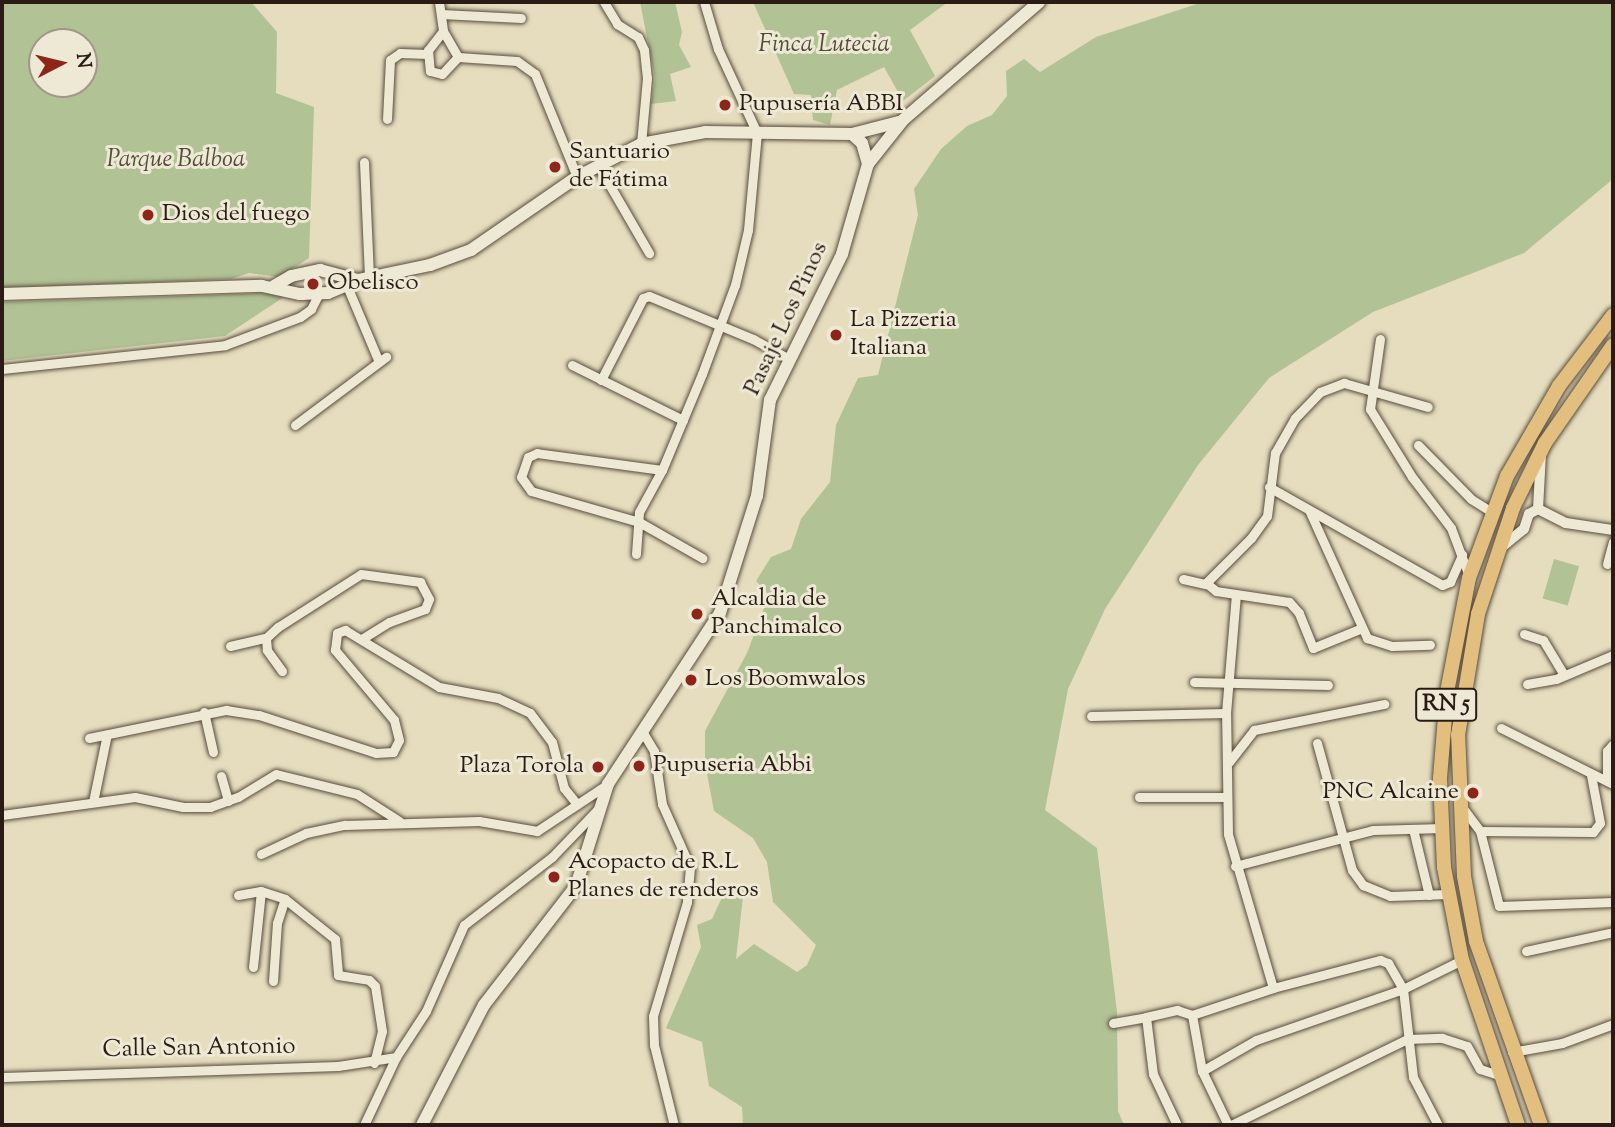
<!DOCTYPE html>
<html>
<head>
<meta charset="utf-8">
<style>
  body { margin:0 }
  #map { position:relative; width:1615px; height:1127px; overflow:hidden; background:#e5ddbe; font-family:"Sorts Mill Goudy",serif }
  div>[style] { position:absolute }
  [style*='--x'] { left:calc(var(--x)*1px); top:calc(var(--y)*1px); width:calc(var(--w)*1px); rotate:calc(var(--a)*1deg) }
  .green>* { inset:0; background:#b1c294; transform-origin:0 0 }
  .roads { filter:drop-shadow(0 0 2px #594c3e) drop-shadow(0 0 2px #594c3e) }
  .minor>* { height:9px; margin:-4.5px; padding:0 4.5px; transform-origin:4.5px; border-radius:4.5px; background:#eee9d5 }
  .tertiary>* { height:10px; margin:-5px; padding:0 5px; transform-origin:5px; border-radius:5px; background:#eee9d5 }
  .secondary>* { height:12px; margin:-6px; padding:0 6px; transform-origin:6px; border-radius:6px; background:#eee9d5 }
  .trunk>* { height:14px; margin:-7px; padding:0 7px; transform-origin:7px; border-radius:7px; background:#e2be7f }
  .dots>* { width:19px; height:19px; translate:-50% -50%; box-sizing:border-box; border:4px solid #eee9d5; border-radius:50% }
  span { translate:-50% -50%; white-space:nowrap; text-align:center; line-height:1.15; -webkit-text-stroke:6px #eee9d5; paint-order:stroke }
  .shield-label span { padding:2px 5px; background:#eee9d5; border:2px solid; border-radius:5px; -webkit-text-stroke-width:0 }
  .shield-label { font-size:23px; color:#2a1b14; font-weight:700 }
  .park-label { font-size:24px; color:#524d3a; font-style:italic }
  .poi-label { font-size:24px; color:#2a1b14 }
  .left { translate:0 -50%; text-align:left }
  .right { translate:-100% -50%; text-align:right }
  .street-label { font-size:24px; color:#2a1b14 }
  .frame { position:absolute; inset:0; border:4px solid #2a1b14; pointer-events:none }
  .north { position:absolute; left:28px; top:28px; width:70px; height:70px; box-sizing:border-box; background:#eee9d5; border:2px solid #a09788; border-radius:50%; rotate:83deg; font-size:19px; font-weight:700; line-height:28px; text-align:center; color:#2a1b14 }
  .north::after { content:''; display:block; margin:auto; width:24px; height:32px; background:#8f2418; clip-path:polygon(50% 0,100% 100%,50% 72%,0 100%) }
</style>
</head>
<body>
<div id="map">
  <div class="green">
    <div style="clip-path:polygon(evenodd,2px 2px,251px 2px,277px 32px,276px 93px,314px 107px,309px 258px,280px 277px,249px 273px,231px 279px,2px 288px,2px 2px,42px 42px,84px 42px,84px 84px,42px 84px,42px 42px)"></div>
    <div style="clip-path:polygon(640px 2px,675px 2px,682px 32px,679px 45px,691px 67px,670px 74px,676px 101px,651px 104px,655px 78px)"></div>
    <div style="clip-path:polygon(753px 2px,948px 2px,910px 30px,935px 76px,903px 101px,884px 67px,837px 90px,830px 125px,813px 120px,811px 95px,794px 94px)"></div>
    <div style="clip-path:polygon(1203px 2px,1613px 2px,1613px 179px,1524px 253px,1373px 312px,1269px 378px,1198px 465px,1105px 609px,1068px 689px,1045px 810px,1097px 848px,1117px 1012px,1118px 1111px,1124px 1125px,743px 1125px,742px 1107px,709px 1086px,702px 1042px,666px 1028px,701px 947px,697px 925px,712px 919px,725px 891px,744px 888px,736px 959px,754px 944px,797px 972px,807px 965px,816px 945px,773px 902px,767px 862px,753px 838px,714px 811px,705px 763px,705px 731px,747px 653px,769px 595px,756px 581px,771px 557px,791px 549px,801px 519px,830px 482px,836px 425px,858px 378px,878px 375px,918px 215px,914px 189px,941px 149px,967px 126px,992px 115px,1007px 96px,1006px 71px,1024px 59px,1040px 72px,1096px 37px)"></div>
    <div style="clip-path:polygon(272px 293px,284px 297px,225px 336px,2px 361px,2px 302px)"></div>
    <div style="left:1554px;top:559px;width:26px;height:41px;rotate:16deg"></div>
  </div>
  <div class="roads">
    <div class="minor">
      <div style="--x:439;--y:2;--w:29;--a:82"></div>
      <div style="--x:443;--y:31;--w:30;--a:60"></div>
      <div style="--x:458;--y:57;--w:59;--a:3.9"></div>
      <div style="--x:517;--y:61;--w:22;--a:36"></div>
      <div style="--x:535;--y:74;--w:111;--a:67.8"></div>
      <div style="--x:604;--y:2;--w:26;--a:59"></div>
      <div style="--x:617;--y:24;--w:25;--a:32"></div>
      <div style="--x:638;--y:37;--w:14;--a:65"></div>
      <div style="--x:644;--y:50;--w:28;--a:84"></div>
      <div style="--x:647;--y:78;--w:66;--a:95.2"></div>
      <div style="--x:441;--y:14;--w:80;--a:2.9"></div>
      <div style="--x:443;--y:31;--w:24;--a:128"></div>
      <div style="--x:428;--y:50;--w:21;--a:85"></div>
      <div style="--x:430;--y:71;--w:12;--a:14"></div>
      <div style="--x:442;--y:74;--w:23;--a:-47"></div>
      <div style="--x:387;--y:119;--w:59;--a:-87.1"></div>
      <div style="--x:390;--y:60;--w:12;--a:-35"></div>
      <div style="--x:400;--y:53;--w:27;--a:2"></div>
      <div style="--x:364;--y:162;--w:116;--a:87.5"></div>
      <div style="--x:598;--y:165;--w:102;--a:59.9"></div>
      <div style="--x:347;--y:286;--w:82;--a:67.2"></div>
      <div style="--x:1380;--y:339;--w:71;--a:98.1"></div>
      <div style="--x:1370;--y:409;--w:80;--a:58.3"></div>
      <div style="--x:1412;--y:477;--w:64;--a:52.6"></div>
      <div style="--x:1451;--y:528;--w:51;--a:69.4"></div>
      <div style="--x:572;--y:365;--w:124;--a:26.4"></div>
      <div style="--x:2;--y:369;--w:224;--a:-6.1"></div>
      <div style="--x:225;--y:345;--w:80;--a:-20.5"></div>
      <div style="--x:300;--y:317;--w:14;--a:-36"></div>
      <div style="--x:311;--y:309;--w:16;--a:-63"></div>
      <div style="--x:601;--y:380;--w:92;--a:-62.9"></div>
      <div style="--x:643;--y:298;--w:6;--a:-18"></div>
      <div style="--x:649;--y:296;--w:113;--a:22.5"></div>
      <div style="--x:753;--y:339;--w:39;--a:29"></div>
      <div style="--x:295;--y:425;--w:114;--a:-36.8"></div>
      <div style="--x:1418;--y:445;--w:76;--a:45.5"></div>
      <div style="--x:1471;--y:499;--w:25;--a:32"></div>
      <div style="--x:662;--y:470;--w:126;--a:-172.3"></div>
      <div style="--x:537;--y:453;--w:10;--a:156"></div>
      <div style="--x:528;--y:457;--w:21;--a:109"></div>
      <div style="--x:521;--y:477;--w:17;--a:54"></div>
      <div style="--x:531;--y:491;--w:112;--a:16"></div>
      <div style="--x:639;--y:522;--w:73;--a:29.7"></div>
      <div style="--x:1269;--y:487;--w:199;--a:29.5"></div>
      <div style="--x:1442;--y:585;--w:9;--a:-21"></div>
      <div style="--x:1450;--y:582;--w:30;--a:-66"></div>
      <div style="--x:1309;--y:510;--w:141;--a:65.6"></div>
      <div style="--x:1367;--y:638;--w:26;--a:18"></div>
      <div style="--x:1392;--y:646;--w:38;--a:-2"></div>
      <div style="--x:636;--y:554;--w:42;--a:-85.9"></div>
      <div style="--x:639;--y:512;--w:48;--a:-61.3"></div>
      <div style="--x:662;--y:470;--w:104;--a:-67.4"></div>
      <div style="--x:702;--y:374;--w:95;--a:-69.7"></div>
      <div style="--x:735;--y:285;--w:57;--a:-76.7"></div>
      <div style="--x:748;--y:230;--w:97;--a:-84.7"></div>
      <div style="--x:757;--y:133;--w:93;--a:-114.9"></div>
      <div style="--x:718;--y:49;--w:49;--a:-106.6"></div>
      <div style="--x:1607;--y:564;--w:23;--a:-75"></div>
      <div style="--x:1183;--y:579;--w:23;--a:13"></div>
      <div style="--x:1362;--y:628;--w:53;--a:157.8"></div>
      <div style="--x:1313;--y:648;--w:38;--a:-112"></div>
      <div style="--x:1299;--y:613;--w:15;--a:-132"></div>
      <div style="--x:1289;--y:602;--w:74;--a:-171.4"></div>
      <div style="--x:1216;--y:591;--w:13;--a:-141"></div>
      <div style="--x:1206;--y:583;--w:64;--a:-45"></div>
      <div style="--x:1251;--y:538;--w:27;--a:-54"></div>
      <div style="--x:1267;--y:516;--w:64;--a:-82.8"></div>
      <div style="--x:1275;--y:453;--w:40;--a:-60.3"></div>
      <div style="--x:1295;--y:418;--w:36;--a:-46"></div>
      <div style="--x:1320;--y:392;--w:26;--a:-21"></div>
      <div style="--x:1344;--y:383;--w:87;--a:15.9"></div>
      <div style="--x:1524;--y:634;--w:20;--a:18"></div>
      <div style="--x:1543;--y:640;--w:39;--a:59"></div>
      <div style="--x:230;--y:646;--w:37;--a:-13"></div>
      <div style="--x:282;--y:671;--w:26;--a:-126"></div>
      <div style="--x:267;--y:650;--w:12;--a:-95"></div>
      <div style="--x:266;--y:638;--w:16;--a:-43"></div>
      <div style="--x:278;--y:627;--w:98;--a:-32.6"></div>
      <div style="--x:361;--y:574;--w:60;--a:7.7"></div>
      <div style="--x:420;--y:582;--w:19;--a:62"></div>
      <div style="--x:429;--y:599;--w:11;--a:112"></div>
      <div style="--x:425;--y:609;--w:38;--a:160"></div>
      <div style="--x:389;--y:622;--w:31;--a:148"></div>
      <div style="--x:1194;--y:682;--w:134;--a:1.3"></div>
      <div style="--x:1527;--y:684;--w:29;--a:-10"></div>
      <div style="--x:1556;--y:679;--w:62;--a:-22.8"></div>
      <div style="--x:204;--y:712;--w:41;--a:77.3"></div>
      <div style="--x:1091;--y:716;--w:135;--a:-1.3"></div>
      <div style="--x:1501;--y:728;--w:125;--a:26.6"></div>
      <div style="--x:642;--y:731;--w:23;--a:59"></div>
      <div style="--x:654;--y:751;--w:54;--a:81.4"></div>
      <div style="--x:662;--y:804;--w:69;--a:66"></div>
      <div style="--x:690;--y:867;--w:35;--a:95"></div>
      <div style="--x:687;--y:902;--w:119;--a:106.6"></div>
      <div style="--x:653;--y:1016;--w:29;--a:88"></div>
      <div style="--x:654;--y:1045;--w:82;--a:76"></div>
      <div style="--x:89;--y:738;--w:140;--a:-11.6"></div>
      <div style="--x:226;--y:710;--w:33;--a:9"></div>
      <div style="--x:259;--y:715;--w:123;--a:18"></div>
      <div style="--x:376;--y:753;--w:17;--a:-3"></div>
      <div style="--x:393;--y:752;--w:13;--a:-63"></div>
      <div style="--x:399;--y:740;--w:21;--a:-104"></div>
      <div style="--x:394;--y:720;--w:92;--a:-130.1"></div>
      <div style="--x:335;--y:650;--w:17;--a:-83"></div>
      <div style="--x:337;--y:633;--w:9;--a:-21"></div>
      <div style="--x:345;--y:630;--w:110;--a:31.2"></div>
      <div style="--x:439;--y:687;--w:60;--a:10.6"></div>
      <div style="--x:498;--y:698;--w:35;--a:25"></div>
      <div style="--x:530;--y:713;--w:36;--a:53"></div>
      <div style="--x:552;--y:742;--w:48;--a:75.4"></div>
      <div style="--x:564;--y:788;--w:21;--a:51"></div>
      <div style="--x:1317;--y:743;--w:132;--a:74.6"></div>
      <div style="--x:1352;--y:870;--w:19;--a:54"></div>
      <div style="--x:1363;--y:885;--w:29;--a:22"></div>
      <div style="--x:1390;--y:896;--w:58;--a:-2"></div>
      <div style="--x:1229;--y:762;--w:41;--a:-52"></div>
      <div style="--x:1254;--y:730;--w:133;--a:-11.3"></div>
      <div style="--x:221;--y:776;--w:26;--a:74"></div>
      <div style="--x:1607;--y:778;--w:27;--a:-90"></div>
      <div style="--x:1607;--y:751;--w:9;--a:-49"></div>
      <div style="--x:1139;--y:797;--w:88;--a:0"></div>
      <div style="--x:93;--y:802;--w:69;--a:-78.4"></div>
      <div style="--x:1462;--y:807;--w:30;--a:53"></div>
      <div style="--x:1480;--y:831;--w:113;--a:0.5"></div>
      <div style="--x:1593;--y:832;--w:11;--a:-52"></div>
      <div style="--x:1600;--y:823;--w:49;--a:-100.6"></div>
      <div style="--x:2;--y:815;--w:134;--a:-7.7"></div>
      <div style="--x:135;--y:797;--w:49;--a:11.8"></div>
      <div style="--x:183;--y:807;--w:27;--a:0"></div>
      <div style="--x:210;--y:807;--w:30;--a:-20"></div>
      <div style="--x:238;--y:797;--w:44;--a:-31.2"></div>
      <div style="--x:276;--y:774;--w:83;--a:13.9"></div>
      <div style="--x:357;--y:794;--w:50;--a:32.7"></div>
      <div style="--x:1413;--y:829;--w:68;--a:76.4"></div>
      <div style="--x:1480;--y:831;--w:77;--a:75.8"></div>
      <div style="--x:1499;--y:906;--w:114;--a:-2"></div>
      <div style="--x:261;--y:854;--w:50;--a:-25"></div>
      <div style="--x:306;--y:833;--w:40;--a:-12"></div>
      <div style="--x:345;--y:825;--w:134;--a:-1.7"></div>
      <div style="--x:479;--y:821;--w:59;--a:9.8"></div>
      <div style="--x:537;--y:831;--w:85;--a:-33.5"></div>
      <div style="--x:1235;--y:866;--w:143;--a:-14.6"></div>
      <div style="--x:1373;--y:830;--w:69;--a:-1.7"></div>
      <div style="--x:238;--y:895;--w:23;--a:-10"></div>
      <div style="--x:261;--y:891;--w:25;--a:18"></div>
      <div style="--x:285;--y:899;--w:64;--a:38.7"></div>
      <div style="--x:335;--y:939;--w:36;--a:85"></div>
      <div style="--x:338;--y:975;--w:31;--a:9"></div>
      <div style="--x:369;--y:980;--w:8;--a:45"></div>
      <div style="--x:375;--y:986;--w:46;--a:81.2"></div>
      <div style="--x:382;--y:1031;--w:33;--a:104"></div>
      <div style="--x:1526;--y:951;--w:89;--a:-12.3"></div>
      <div style="--x:253;--y:967;--w:76;--a:-84"></div>
      <div style="--x:273;--y:981;--w:58;--a:-86.1"></div>
      <div style="--x:277;--y:923;--w:25;--a:-72"></div>
      <div style="--x:1273;--y:988;--w:111;--a:-14.7"></div>
      <div style="--x:1380;--y:960;--w:9;--a:21"></div>
      <div style="--x:1388;--y:963;--w:30;--a:60"></div>
      <div style="--x:1403;--y:989;--w:89;--a:83.5"></div>
      <div style="--x:1413;--y:1077;--w:54;--a:62.5"></div>
      <div style="--x:1192;--y:1015;--w:57;--a:79.9"></div>
      <div style="--x:1202;--y:1071;--w:60;--a:64.3"></div>
      <div style="--x:1113;--y:1023;--w:34;--a:-10"></div>
      <div style="--x:1512;--y:1052;--w:51;--a:-10.2"></div>
      <div style="--x:1562;--y:1043;--w:54;--a:-20.4"></div>
      <div style="--x:1202;--y:1071;--w:62;--a:-29.9"></div>
      <div style="--x:1256;--y:1040;--w:156;--a:-19.1"></div>
      <div style="--x:1403;--y:989;--w:66;--a:-26.2"></div>
      <div style="--x:3;--y:1077;--w:335;--a:-1.9"></div>
      <div style="--x:338;--y:1066;--w:59;--a:-8.8"></div>
      <div style="--x:364;--y:1125;--w:75;--a:-64.8"></div>
      <div style="--x:396;--y:1057;--w:55;--a:-56.9"></div>
      <div style="--x:426;--y:1011;--w:94;--a:-66.2"></div>
      <div style="--x:464;--y:925;--w:111;--a:-37.7"></div>
      <div style="--x:552;--y:857;--w:66;--a:-46.2"></div>
      <div style="--x:1177;--y:1125;--w:56;--a:-115.2"></div>
      <div style="--x:1153;--y:1074;--w:57;--a:-97"></div>
      <div style="--x:1146;--y:1017;--w:32;--a:-13"></div>
      <div style="--x:1177;--y:1010;--w:16;--a:18"></div>
      <div style="--x:1192;--y:1015;--w:85;--a:-18.4"></div>
      <div style="--x:1273;--y:988;--w:160;--a:-106.3"></div>
      <div style="--x:1228;--y:834;--w:121;--a:-90.9"></div>
      <div style="--x:1226;--y:713;--w:118;--a:-85.2"></div>
      <div style="--x:1231;--y:1125;--w:196;--a:-26"></div>
      <div style="--x:1407;--y:1039;--w:35;--a:-2"></div>
      <div style="--x:1442;--y:1038;--w:26;--a:18"></div>
      <div style="--x:1467;--y:1046;--w:26;--a:61"></div>
      <div style="--x:1480;--y:1069;--w:22;--a:18"></div>
    </div>
    <div class="tertiary">
      <div style="--x:1538;--y:509;--w:31;--a:27"></div>
      <div style="--x:1566;--y:523;--w:48;--a:8.5"></div>
      <div style="--x:1538;--y:509;--w:55;--a:-86.9"></div>
      <div style="--x:1498;--y:550;--w:33;--a:-39"></div>
      <div style="--x:1524;--y:529;--w:16;--a:-72"></div>
      <div style="--x:1529;--y:514;--w:10;--a:-29"></div>
    </div>
    <div class="secondary">
      <div style="--x:852;--y:134;--w:13;--a:42"></div>
      <div style="--x:862;--y:143;--w:22;--a:74"></div>
      <div style="--x:274;--y:286;--w:20;--a:-30"></div>
      <div style="--x:291;--y:276;--w:30;--a:-12"></div>
      <div style="--x:320;--y:270;--w:39;--a:15"></div>
      <div style="--x:2;--y:294;--w:260;--a:-1.8"></div>
      <div style="--x:262;--y:286;--w:39;--a:12"></div>
      <div style="--x:300;--y:294;--w:28;--a:-2"></div>
      <div style="--x:328;--y:293;--w:33;--a:-23"></div>
      <div style="--x:358;--y:280;--w:74;--a:-11.8"></div>
      <div style="--x:430;--y:265;--w:44;--a:-20.1"></div>
      <div style="--x:471;--y:250;--w:129;--a:-34.6"></div>
      <div style="--x:577;--y:177;--w:72;--a:-27.3"></div>
      <div style="--x:641;--y:144;--w:65;--a:-10.6"></div>
      <div style="--x:705;--y:132;--w:147;--a:0.8"></div>
      <div style="--x:852;--y:134;--w:49;--a:-14.3"></div>
      <div style="--x:422;--y:1125;--w:135;--a:-62.7"></div>
      <div style="--x:484;--y:1005;--w:150;--a:-52.3"></div>
      <div style="--x:576;--y:886;--w:107;--a:-72.6"></div>
      <div style="--x:608;--y:784;--w:204;--a:-56.8"></div>
      <div style="--x:720;--y:613;--w:123;--a:-72.5"></div>
      <div style="--x:757;--y:496;--w:97;--a:-82.3"></div>
      <div style="--x:770;--y:400;--w:163;--a:-63.7"></div>
      <div style="--x:842;--y:254;--w:94;--a:-73.9"></div>
      <div style="--x:868;--y:164;--w:56;--a:-51.5"></div>
      <div style="--x:903;--y:120;--w:180;--a:-40.9"></div>
    </div>
    <div class="trunk">
      <div style="--x:1518;--y:1125;--w:174;--a:-108.7"></div>
      <div style="--x:1462;--y:960;--w:95;--a:-101"></div>
      <div style="--x:1444;--y:867;--w:89;--a:-92.6"></div>
      <div style="--x:1440;--y:778;--w:86;--a:-85.3"></div>
      <div style="--x:1447;--y:692;--w:116;--a:-79.1"></div>
      <div style="--x:1469;--y:578;--w:109;--a:-69.6"></div>
      <div style="--x:1507;--y:476;--w:104;--a:-60"></div>
      <div style="--x:1559;--y:386;--w:89;--a:-52.7"></div>
      <div style="--x:1541;--y:1125;--w:195;--a:-109.5"></div>
      <div style="--x:1476;--y:941;--w:66;--a:-100.5"></div>
      <div style="--x:1464;--y:876;--w:141;--a:-92.4"></div>
      <div style="--x:1458;--y:735;--w:123;--a:-80.6"></div>
      <div style="--x:1478;--y:614;--w:112;--a:-71.7"></div>
      <div style="--x:1513;--y:508;--w:72;--a:-63.8"></div>
      <div style="--x:1545;--y:443;--w:119;--a:-55.2"></div>
    </div>
  </div>
  <div class="dots">
    <div style="left:725px;top:105px;background:#8f2418"></div>
    <div style="left:555px;top:167px;background:#8f2418"></div>
    <div style="left:148px;top:215px;background:#8f2418"></div>
    <div style="left:313px;top:284px;background:#8f2418"></div>
    <div style="left:836px;top:335px;background:#8f2418"></div>
    <div style="left:697px;top:614px;background:#8f2418"></div>
    <div style="left:691px;top:680px;background:#8f2418"></div>
    <div style="left:639px;top:766px;background:#8f2418"></div>
    <div style="left:598px;top:767px;background:#8f2418"></div>
    <div style="left:1473px;top:793px;background:#8f2418"></div>
    <div style="left:554px;top:877px;background:#8f2418"></div>
  </div>
  <div class="shield-label">
    <span style="left:1446px;top:705px">RN 5</span>
  </div>
  <div class="park-label">
    <span style="left:824px;top:46px">Finca Lutecia</span>
    <span style="left:176px;top:161px">Parque Balboa</span>
  </div>
  <div class="poi-label">
    <span class="left" style="left:739px;top:105px">Pupusería ABBI</span>
    <span class="left" style="left:569px;top:167px">Santuario<br>de Fátima</span>
    <span class="left" style="left:162px;top:215px">Dios del fuego</span>
    <span class="left" style="left:327px;top:284px">Obelisco</span>
    <span class="left" style="left:850px;top:335px">La Pizzeria<br>Italiana</span>
    <span class="left" style="left:711px;top:614px">Alcaldia de<br>Panchimalco</span>
    <span class="left" style="left:705px;top:680px">Los Boomwalos</span>
    <span class="left" style="left:653px;top:766px">Pupuseria Abbi</span>
    <span class="right" style="left:584px;top:767px">Plaza Torola</span>
    <span class="right" style="left:1459px;top:793px">PNC Alcaine</span>
    <span class="left" style="left:568px;top:877px">Acopacto de R.L<br>Planes de renderos</span>
  </div>
  <div class="street-label">
    <span style="left:787px;top:319px;rotate:-65deg">Pasaje Los Pinos</span>
    <span style="left:199px;top:1049px;rotate:-1deg">Calle San Antonio</span>
  </div>
  <div class="frame"></div>
  <div class="north">N</div>
</div>
</body>
</html>
